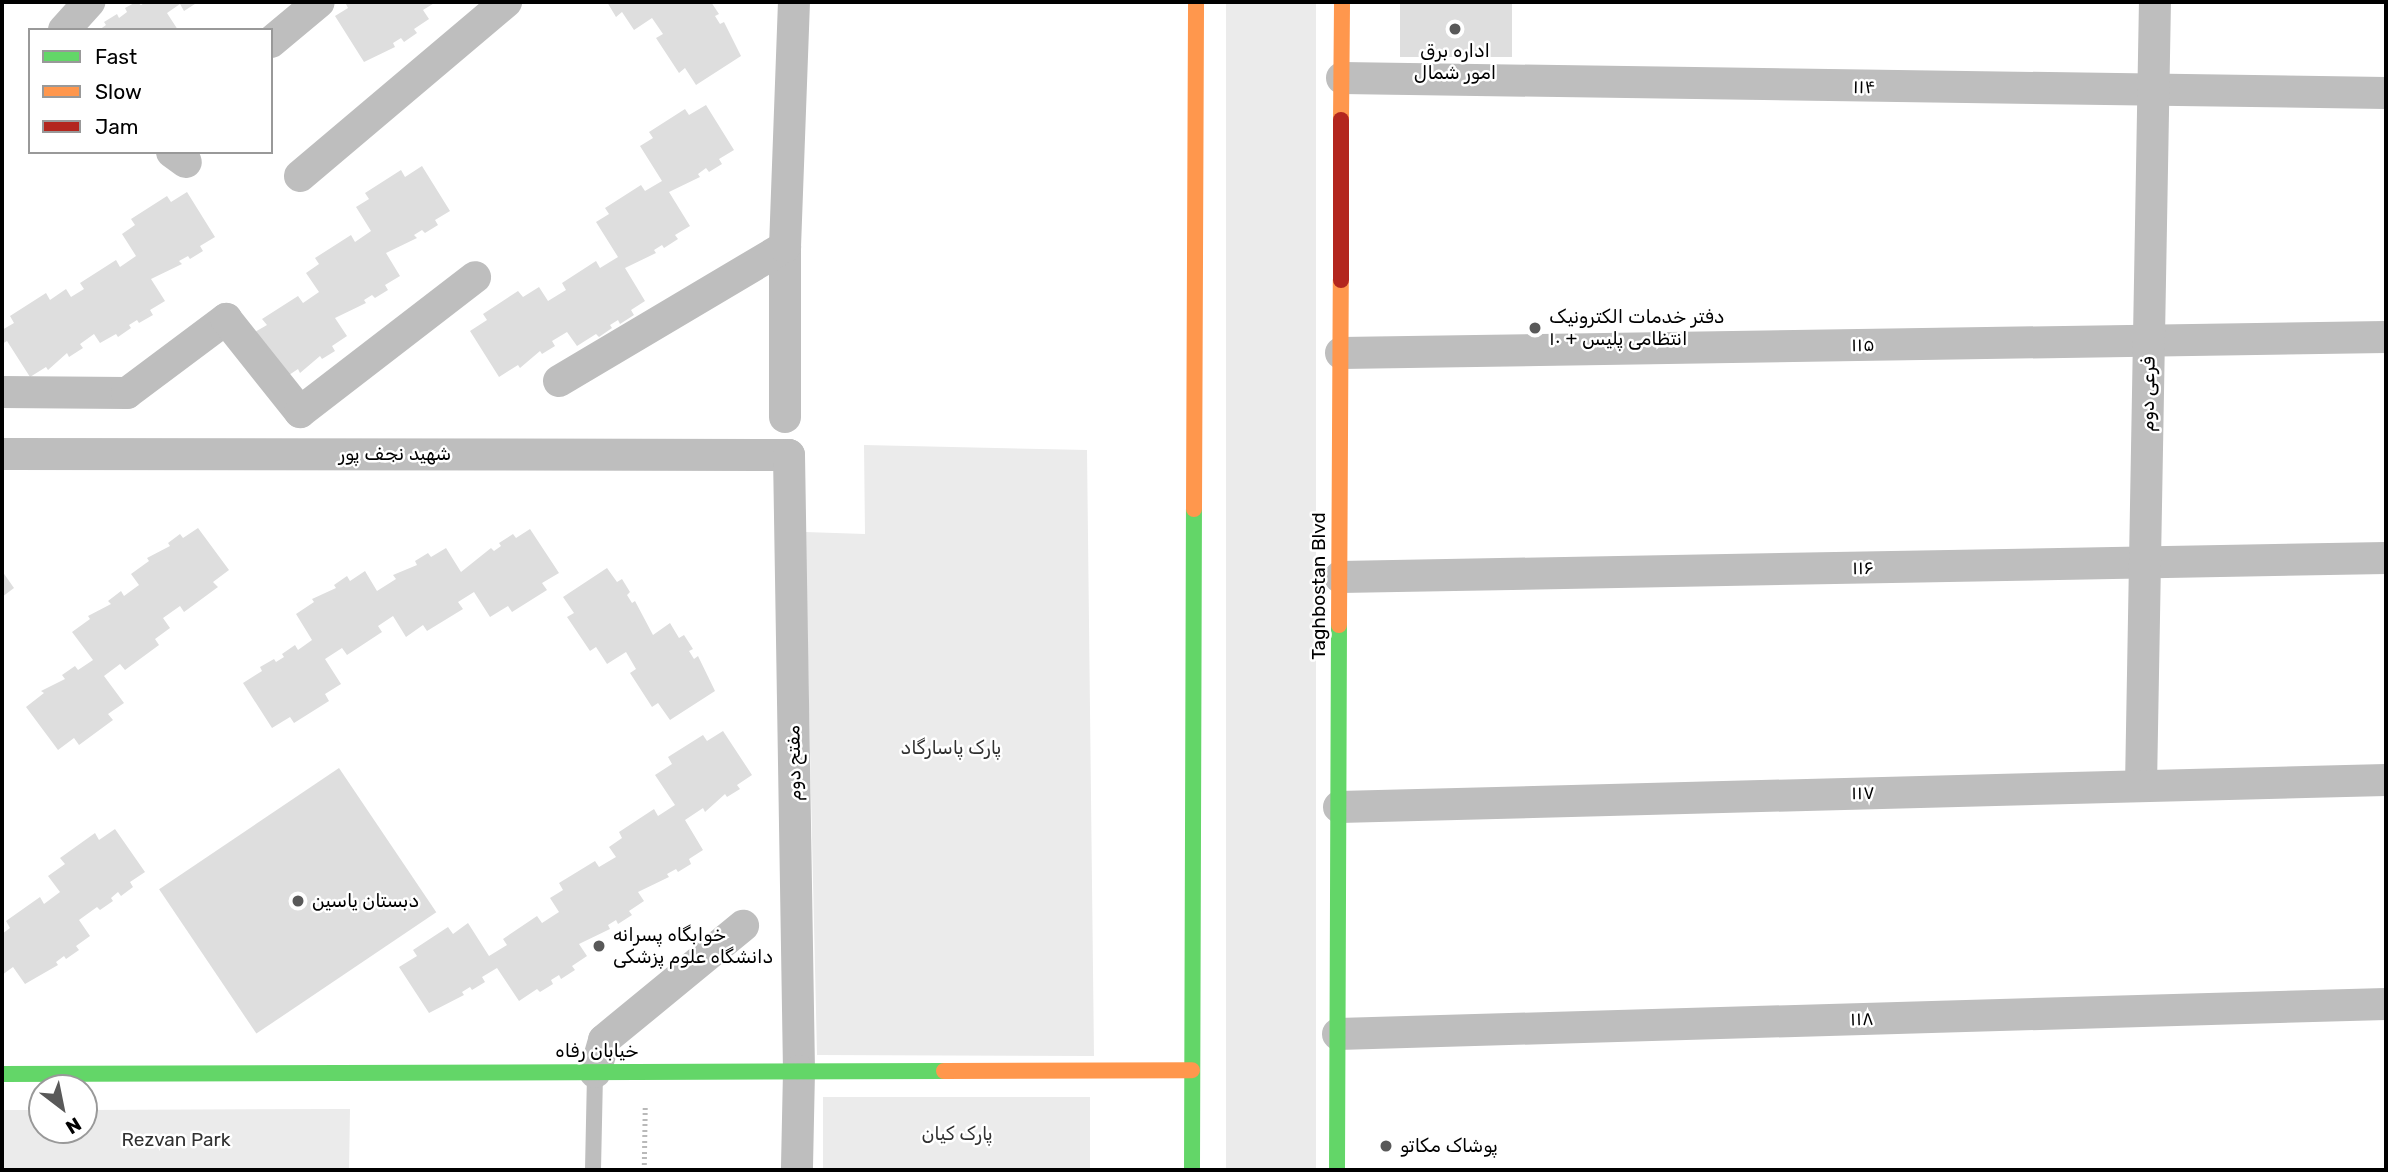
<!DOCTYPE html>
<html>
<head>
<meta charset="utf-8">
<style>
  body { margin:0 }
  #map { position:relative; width:2388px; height:1172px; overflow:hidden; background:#fff; font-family:Rubik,"Noto Naskh Arabic",sans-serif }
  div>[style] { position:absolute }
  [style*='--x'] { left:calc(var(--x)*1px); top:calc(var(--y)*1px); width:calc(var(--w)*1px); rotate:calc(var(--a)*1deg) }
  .green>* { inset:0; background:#ebebeb; transform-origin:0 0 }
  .building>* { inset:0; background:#dedede; transform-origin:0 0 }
  .path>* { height:4.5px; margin-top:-2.25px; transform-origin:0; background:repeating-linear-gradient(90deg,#b9b9b9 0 2px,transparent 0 5.5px) }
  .lane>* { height:16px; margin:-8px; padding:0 8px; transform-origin:8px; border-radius:8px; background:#bebebe }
  .street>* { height:32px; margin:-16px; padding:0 16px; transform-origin:16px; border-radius:16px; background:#bebebe }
  .fast>* { height:16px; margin:-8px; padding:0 8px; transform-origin:8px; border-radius:8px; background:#63d668 }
  .slow>* { height:16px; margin:-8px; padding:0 8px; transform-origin:8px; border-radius:8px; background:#ff974d }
  .jam>* { height:16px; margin:-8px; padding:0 8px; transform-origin:8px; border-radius:8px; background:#b3261e }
  .dots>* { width:19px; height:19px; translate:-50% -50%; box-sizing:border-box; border:4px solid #fff; border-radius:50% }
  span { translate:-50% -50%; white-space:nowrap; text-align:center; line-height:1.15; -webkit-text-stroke:5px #fff; paint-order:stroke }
  .poi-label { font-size:19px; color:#000 }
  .left { translate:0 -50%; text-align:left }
  .street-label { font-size:19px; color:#000 }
  .park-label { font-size:19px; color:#313131 }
  .frame { position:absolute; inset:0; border:4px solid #000; pointer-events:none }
  .legend { position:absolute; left:28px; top:28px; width:245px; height:126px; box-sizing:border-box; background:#fff; border:2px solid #999; margin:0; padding:9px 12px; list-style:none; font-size:21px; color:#000 }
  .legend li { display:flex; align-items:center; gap:14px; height:35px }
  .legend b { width:35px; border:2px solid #999 }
  .north { position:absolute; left:28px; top:1074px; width:70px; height:70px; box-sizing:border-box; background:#fff; border:2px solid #999; border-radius:50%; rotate:148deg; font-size:19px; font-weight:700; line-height:28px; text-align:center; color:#000 }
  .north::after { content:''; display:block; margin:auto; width:24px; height:32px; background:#595959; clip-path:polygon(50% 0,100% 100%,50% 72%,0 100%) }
</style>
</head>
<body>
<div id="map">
  <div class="green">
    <div style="left:1226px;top:2px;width:90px;height:1168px"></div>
    <div style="clip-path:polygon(864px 445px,1087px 450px,1094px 1056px,817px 1055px,805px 532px,865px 534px)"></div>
    <div style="left:823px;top:1097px;width:267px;height:73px"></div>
    <div style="clip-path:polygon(350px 1109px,349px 1170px,2px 1170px,2px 1110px,42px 1110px,42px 1130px,84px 1130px,84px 1110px)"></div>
  </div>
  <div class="building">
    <div style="clip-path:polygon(136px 2px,141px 5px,146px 2px,198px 2px,184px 11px,180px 4px,167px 13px,178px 30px,99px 30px,106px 25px,104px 22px,117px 14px,119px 18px,127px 12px,125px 8px)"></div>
    <div style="clip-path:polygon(345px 2px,436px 2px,423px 10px,429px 19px,414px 29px,417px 33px,404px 42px,401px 38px,393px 43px,395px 47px,364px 62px,335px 16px,348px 8px)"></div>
    <div style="clip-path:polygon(607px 2px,711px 2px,719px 14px,715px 16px,720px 24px,724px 22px,741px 56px,696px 85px,685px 68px,679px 73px,656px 38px,663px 34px,652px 18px,634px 30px,622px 12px,616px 17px)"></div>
    <div style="left:1400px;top:2px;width:112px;height:55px"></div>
    <div style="clip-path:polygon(706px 105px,734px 150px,719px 159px,722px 164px,709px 172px,706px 168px,698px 174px,700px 177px,669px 192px,690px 226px,675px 235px,678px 239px,664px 248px,662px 245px,654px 250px,656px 253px,625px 268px,645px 301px,631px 310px,634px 315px,620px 324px,618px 320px,610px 325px,612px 328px,599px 337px,596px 334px,577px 346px,567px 332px,552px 341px,555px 346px,542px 354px,540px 351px,520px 368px,518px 365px,499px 377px,470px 331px,487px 320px,483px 314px,518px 291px,523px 297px,539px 287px,548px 301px,566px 290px,562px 283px,596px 261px,600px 268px,618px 257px,596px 222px,609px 214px,605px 208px,641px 185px,645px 191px,662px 181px,640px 146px,653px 138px,649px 132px,685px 109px,689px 115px)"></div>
    <div style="clip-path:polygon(422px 166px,450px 211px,435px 220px,438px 225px,425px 233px,422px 230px,414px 235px,417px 238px,386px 253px,400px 276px,385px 285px,388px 290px,375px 298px,372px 295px,364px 300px,366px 303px,335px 318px,347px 336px,332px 346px,335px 351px,322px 359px,320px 356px,300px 373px,298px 369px,283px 379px,253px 333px,267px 325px,262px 319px,298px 296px,303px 303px,319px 292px,306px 273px,319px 264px,315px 258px,351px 235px,355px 242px,371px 231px,356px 207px,369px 199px,365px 193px,401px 170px,405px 177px)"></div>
    <div style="clip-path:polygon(187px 192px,215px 237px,200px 246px,203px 251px,190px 259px,188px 256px,179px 261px,182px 264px,151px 279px,165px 301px,150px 310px,153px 315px,139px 323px,137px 320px,129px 325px,131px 328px,118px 337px,116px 334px,100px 343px,94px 334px,80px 344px,83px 348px,69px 357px,67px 353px,48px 370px,46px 367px,30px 377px,7px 341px,2px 344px,2px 330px,14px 323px,10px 316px,46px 293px,50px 300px,66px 289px,71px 297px,84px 289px,80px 283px,116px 260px,120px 267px,136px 256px,122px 234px,135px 225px,131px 219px,167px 196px,171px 202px)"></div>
    <div style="clip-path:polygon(198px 528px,229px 570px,213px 582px,218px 587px,184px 612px,180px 606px,163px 618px,170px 628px,155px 639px,159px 645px,125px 670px,120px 664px,104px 676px,124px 703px,108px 714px,113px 720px,79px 745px,74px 738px,58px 750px,26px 707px,44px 693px,41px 691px,65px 679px,62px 675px,75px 666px,78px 670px,93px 660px,72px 632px,90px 619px,88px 616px,111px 604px,108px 601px,121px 591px,124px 596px,139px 585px,131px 574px,149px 561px,147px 558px,170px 546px,168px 543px,180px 534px,183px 538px)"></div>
    <div style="clip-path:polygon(530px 529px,559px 573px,542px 583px,547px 590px,512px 612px,508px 606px,490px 617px,474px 592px,458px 602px,463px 609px,427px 631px,423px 625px,406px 637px,393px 616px,378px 626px,382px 632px,347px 655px,342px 648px,325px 659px,341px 684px,325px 694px,329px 701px,294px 723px,290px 717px,272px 728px,243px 683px,262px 671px,260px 667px,274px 659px,276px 662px,284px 657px,282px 654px,295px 645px,298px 650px,312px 640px,296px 614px,314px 602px,312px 599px,336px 588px,334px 585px,347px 576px,350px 581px,365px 571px,377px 591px,396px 579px,393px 575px,417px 565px,415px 561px,428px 553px,431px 557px,446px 548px,461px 572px,491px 548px,494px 551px,501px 546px,499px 543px,513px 534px,516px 538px)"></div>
    <div style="clip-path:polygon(607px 568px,617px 582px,622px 579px,630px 592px,627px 595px,632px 603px,635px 601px,653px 635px,670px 623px,679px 638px,684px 635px,693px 649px,689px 651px,694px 659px,698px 656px,715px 691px,670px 720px,658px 703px,652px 707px,630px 673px,636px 669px,626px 652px,607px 664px,596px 647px,590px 651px,567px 617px,574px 613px,563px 597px)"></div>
    <div style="clip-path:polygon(2px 571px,14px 588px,2px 597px)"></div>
    <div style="clip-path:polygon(723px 731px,752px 775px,737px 785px,740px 789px,727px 797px,725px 794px,705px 812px,703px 808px,685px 820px,703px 850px,689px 859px,691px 864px,678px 872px,676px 869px,667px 874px,669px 877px,638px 892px,644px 901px,629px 911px,632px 915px,618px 924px,616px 920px,608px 925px,610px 929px,579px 944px,587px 956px,572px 966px,575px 970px,561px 979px,559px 975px,551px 980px,553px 984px,540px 992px,537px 989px,519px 1001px,497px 968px,482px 977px,485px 982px,472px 990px,470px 987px,462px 992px,464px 995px,429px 1013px,399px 967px,417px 956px,413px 950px,448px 927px,453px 934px,468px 923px,489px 956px,507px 945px,503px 939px,537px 916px,542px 923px,559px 912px,550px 898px,563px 890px,559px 883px,595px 861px,599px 867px,616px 857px,609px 847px,622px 838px,619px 832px,654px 809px,658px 816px,675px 805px,655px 775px,672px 764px,668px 757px,703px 735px,707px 741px)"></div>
    <div style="left:339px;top:768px;width:174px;height:217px;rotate:56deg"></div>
    <div style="clip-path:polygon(115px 829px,145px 872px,130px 882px,133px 887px,121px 896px,118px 892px,111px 898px,113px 901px,100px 910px,97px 907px,79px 920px,90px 936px,76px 946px,79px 950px,66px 959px,64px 956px,56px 962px,58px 965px,25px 984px,13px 967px,2px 975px,2px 934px,10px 928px,6px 921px,40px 897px,44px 904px,60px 892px,48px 876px,65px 864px,60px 858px,95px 833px,99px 840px)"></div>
  </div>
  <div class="path">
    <div style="--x:644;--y:1170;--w:65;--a:-89.1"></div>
  </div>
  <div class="lane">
    <div style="--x:593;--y:1170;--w:98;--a:-88.8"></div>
  </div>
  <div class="street">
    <div style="--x:64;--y:30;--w:38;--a:-48"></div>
    <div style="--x:271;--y:42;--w:62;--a:-39.8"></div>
    <div style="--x:1342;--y:78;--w:1044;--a:0.82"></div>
    <div style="--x:172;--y:152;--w:17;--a:36"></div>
    <div style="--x:300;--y:176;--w:270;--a:-40.2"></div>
    <div style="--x:785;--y:247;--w:170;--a:90"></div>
    <div style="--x:1341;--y:353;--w:1045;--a:-0.88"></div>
    <div style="--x:559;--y:381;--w:263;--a:-30.7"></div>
    <div style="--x:785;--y:247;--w:245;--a:-87.9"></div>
    <div style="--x:2;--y:392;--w:125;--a:0.5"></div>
    <div style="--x:127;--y:393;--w:124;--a:-36.8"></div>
    <div style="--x:226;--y:319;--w:119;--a:51.5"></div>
    <div style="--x:300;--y:412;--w:221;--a:-37.6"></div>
    <div style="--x:2;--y:454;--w:787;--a:0.07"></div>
    <div style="--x:789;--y:455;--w:616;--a:89.07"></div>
    <div style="--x:799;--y:1071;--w:99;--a:91.2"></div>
    <div style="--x:1340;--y:577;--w:1046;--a:-1.04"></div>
    <div style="--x:2141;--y:786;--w:784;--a:-88.98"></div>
    <div style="--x:1339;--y:807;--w:1047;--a:-1.48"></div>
    <div style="--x:1338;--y:1034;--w:1048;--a:-1.64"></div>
    <div style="--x:595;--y:1072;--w:33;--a:-74"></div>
    <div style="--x:604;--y:1040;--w:180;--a:-39.4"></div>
  </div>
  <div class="fast">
    <div style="--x:2;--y:1074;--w:942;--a:-0.18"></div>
    <div style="--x:1192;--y:1170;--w:661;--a:-89.83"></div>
    <div style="--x:1337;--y:1170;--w:545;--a:-89.79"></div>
  </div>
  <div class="slow">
    <div style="--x:1341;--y:120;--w:118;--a:-89.5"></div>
    <div style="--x:1194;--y:509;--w:507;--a:-89.77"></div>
    <div style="--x:1339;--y:625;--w:345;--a:-89.7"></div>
    <div style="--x:944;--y:1071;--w:248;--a:-0.2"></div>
  </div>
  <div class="jam">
    <div style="--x:1341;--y:280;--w:160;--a:-90"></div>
  </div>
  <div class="dots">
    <div style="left:1455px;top:29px;background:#595959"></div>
    <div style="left:1535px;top:328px;background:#595959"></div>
    <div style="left:298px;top:901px;background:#595959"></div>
    <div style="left:599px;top:946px;background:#595959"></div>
    <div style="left:1386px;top:1146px;background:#595959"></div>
  </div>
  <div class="poi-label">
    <span style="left:1455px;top:62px">اداره برق<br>امور شمال</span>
    <span class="left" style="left:1549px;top:328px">دفتر خدمات الکترونیک<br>انتظامی پلیس + ۱۰</span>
    <span class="left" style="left:312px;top:901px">دبستان یاسین</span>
    <span class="left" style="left:613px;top:946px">خوابگاه پسرانه<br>دانشگاه علوم پزشکی</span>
    <span class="left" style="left:1400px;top:1146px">پوشاک مکاتو</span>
  </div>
  <div class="street-label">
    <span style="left:1864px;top:87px;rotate:1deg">۱۱۴</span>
    <span style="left:1863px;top:345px;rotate:-1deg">۱۱۵</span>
    <span style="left:2148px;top:394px;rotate:-89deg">فرعی دوم</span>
    <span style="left:395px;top:454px">شهید نجف پور</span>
    <span style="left:1863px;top:568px;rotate:-1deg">۱۱۶</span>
    <span style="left:1319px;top:586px;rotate:-90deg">Taghbostan Blvd</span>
    <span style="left:794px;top:763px;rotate:-91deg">مفتح دوم</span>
    <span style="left:1863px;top:793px;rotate:-1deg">۱۱۷</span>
    <span style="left:1862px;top:1019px;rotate:-2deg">۱۱۸</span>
    <span style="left:597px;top:1051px">خیابان رفاه</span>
  </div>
  <div class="park-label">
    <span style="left:951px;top:748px">پارک پاسارگاد</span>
    <span style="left:957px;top:1134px">پارک کیان</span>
    <span style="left:176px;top:1140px">Rezvan Park</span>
  </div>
  <div class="frame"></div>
  <ul class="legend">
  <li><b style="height:9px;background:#63d668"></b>Fast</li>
  <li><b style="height:9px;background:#ff974d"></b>Slow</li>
  <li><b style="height:9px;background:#b3261e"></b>Jam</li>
  </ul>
  <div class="north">N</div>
</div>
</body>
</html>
